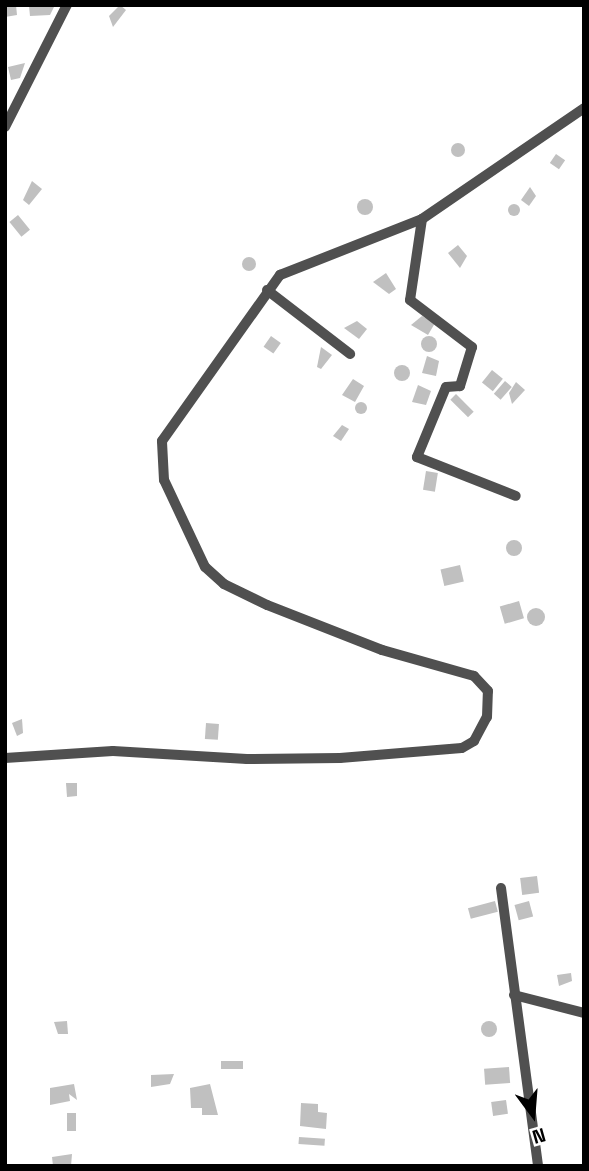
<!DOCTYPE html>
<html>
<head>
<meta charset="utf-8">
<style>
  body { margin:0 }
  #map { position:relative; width:589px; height:1171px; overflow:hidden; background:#fff; font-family:"Space Grotesk",sans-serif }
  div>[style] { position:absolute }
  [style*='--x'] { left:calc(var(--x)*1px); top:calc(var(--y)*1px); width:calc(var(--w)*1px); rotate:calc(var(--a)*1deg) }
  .building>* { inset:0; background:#c0c0c0; transform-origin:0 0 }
  .round { border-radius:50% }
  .minor>* { height:10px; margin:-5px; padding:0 5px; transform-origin:5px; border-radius:5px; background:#505050 }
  span { translate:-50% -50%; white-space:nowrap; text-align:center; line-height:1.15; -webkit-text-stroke:5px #fff; paint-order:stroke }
  .frame { position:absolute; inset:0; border:7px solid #000; pointer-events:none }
  .north { position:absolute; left:498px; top:1080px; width:70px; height:70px; -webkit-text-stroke:5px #fff; paint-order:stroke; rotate:164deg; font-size:19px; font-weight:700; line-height:28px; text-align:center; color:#000 }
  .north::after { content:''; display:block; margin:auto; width:24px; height:32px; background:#000; clip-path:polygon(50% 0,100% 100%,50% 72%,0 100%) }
</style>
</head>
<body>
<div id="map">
  <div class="building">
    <div style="clip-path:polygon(5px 5px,16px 5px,17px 15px,5px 17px)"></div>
    <div style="clip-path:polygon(55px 5px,50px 15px,30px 16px,29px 6px)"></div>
    <div style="clip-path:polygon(120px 5px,126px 10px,113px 27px,109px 16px)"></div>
    <div style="clip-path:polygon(25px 63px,20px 78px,11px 80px,8px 67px)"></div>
    <div class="round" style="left:451px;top:143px;width:14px;height:14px"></div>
    <div style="left:556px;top:154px;width:11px;height:11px;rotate:34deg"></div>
    <div style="clip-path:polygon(32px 181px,42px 189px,29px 205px,23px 200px)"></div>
    <div style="clip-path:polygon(530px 187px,536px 196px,529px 206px,521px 200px)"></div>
    <div class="round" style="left:357px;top:199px;width:16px;height:16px"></div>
    <div class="round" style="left:508px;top:204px;width:12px;height:12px"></div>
    <div style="left:18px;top:215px;width:19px;height:11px;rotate:51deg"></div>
    <div style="clip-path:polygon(458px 245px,467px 256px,460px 268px,448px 253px)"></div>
    <div class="round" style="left:242px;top:257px;width:14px;height:14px"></div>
    <div style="clip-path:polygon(386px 273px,396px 289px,389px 294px,373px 282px)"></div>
    <div style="clip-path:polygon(422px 316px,435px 323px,428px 335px,411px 325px)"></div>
    <div style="clip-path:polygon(357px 321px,367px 329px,359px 339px,344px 328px)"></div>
    <div class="round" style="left:421px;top:336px;width:16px;height:16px"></div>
    <div style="left:271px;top:336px;width:12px;height:13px;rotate:35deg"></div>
    <div style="clip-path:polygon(321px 347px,332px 355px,321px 369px,317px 367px)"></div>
    <div style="clip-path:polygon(427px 356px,439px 361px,436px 376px,422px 373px)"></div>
    <div class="round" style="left:394px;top:365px;width:16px;height:16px"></div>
    <div style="left:492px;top:370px;width:14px;height:16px;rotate:39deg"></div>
    <div style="clip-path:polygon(353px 379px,364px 386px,355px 402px,342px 395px)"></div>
    <div style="left:505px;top:381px;width:9px;height:17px;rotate:41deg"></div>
    <div style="clip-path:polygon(516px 382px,525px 390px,512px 404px,509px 393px)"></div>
    <div style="clip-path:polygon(418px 385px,431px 391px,426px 405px,412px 402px)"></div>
    <div style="left:456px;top:394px;width:25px;height:8px;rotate:45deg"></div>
    <div class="round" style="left:355px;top:402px;width:12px;height:12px"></div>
    <div style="clip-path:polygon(342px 425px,349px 429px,341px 441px,333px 436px)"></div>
    <div style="left:426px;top:471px;width:12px;height:19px;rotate:9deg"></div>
    <div class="round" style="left:506px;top:540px;width:16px;height:16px"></div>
    <div style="left:460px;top:565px;width:17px;height:20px;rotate:77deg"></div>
    <div style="left:519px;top:601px;width:18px;height:20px;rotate:74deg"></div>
    <div class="round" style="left:527px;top:608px;width:18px;height:18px"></div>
    <div style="clip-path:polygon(22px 719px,23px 733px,17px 736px,12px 723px)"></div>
    <div style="left:206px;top:723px;width:13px;height:16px;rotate:4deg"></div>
    <div style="clip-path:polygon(66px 783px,77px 783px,77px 796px,67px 797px)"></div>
    <div style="left:537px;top:876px;width:17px;height:17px;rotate:83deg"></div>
    <div style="left:495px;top:901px;width:11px;height:28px;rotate:75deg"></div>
    <div style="left:529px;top:901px;width:16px;height:15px;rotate:75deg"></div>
    <div style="clip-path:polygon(571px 973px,572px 981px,559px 986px,557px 975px)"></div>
    <div style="clip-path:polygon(67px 1021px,68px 1034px,58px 1034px,54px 1022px)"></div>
    <div class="round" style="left:481px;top:1021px;width:16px;height:16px"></div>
    <div style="left:243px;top:1061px;width:8px;height:22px;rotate:90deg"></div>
    <div style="left:509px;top:1067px;width:16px;height:25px;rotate:86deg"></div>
    <div style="clip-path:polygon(174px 1074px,170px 1084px,151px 1087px,151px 1075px)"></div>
    <div style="clip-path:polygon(74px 1084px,77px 1100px,69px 1094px,70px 1101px,50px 1105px,50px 1088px)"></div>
    <div style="clip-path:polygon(210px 1084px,218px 1115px,202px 1115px,202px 1108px,191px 1108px,190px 1088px)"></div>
    <div style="left:506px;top:1100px;width:14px;height:15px;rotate:82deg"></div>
    <div style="clip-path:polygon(301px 1103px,318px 1104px,318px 1112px,327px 1113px,326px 1129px,300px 1126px)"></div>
    <div style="left:67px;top:1113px;width:9px;height:18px"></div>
    <div style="left:299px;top:1137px;width:26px;height:7px;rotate:4deg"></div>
    <div style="clip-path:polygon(72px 1154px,71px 1166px,53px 1166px,52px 1157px)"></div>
  </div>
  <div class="minor">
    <div style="--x:5;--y:127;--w:137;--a:-63.1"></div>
    <div style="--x:422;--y:219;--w:82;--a:98.4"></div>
    <div style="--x:410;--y:300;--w:78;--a:37.2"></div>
    <div style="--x:472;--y:347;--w:41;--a:107.1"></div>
    <div style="--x:460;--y:386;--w:14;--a:176"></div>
    <div style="--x:446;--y:387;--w:76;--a:112.5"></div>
    <div style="--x:417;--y:457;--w:106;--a:21.5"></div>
    <div style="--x:267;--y:290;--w:105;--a:37.6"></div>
    <div style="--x:5;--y:758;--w:108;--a:-3.7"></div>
    <div style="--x:113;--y:751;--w:134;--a:3.4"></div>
    <div style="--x:247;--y:759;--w:93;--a:-0.6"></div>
    <div style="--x:340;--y:758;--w:122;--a:-4.7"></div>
    <div style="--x:462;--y:748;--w:14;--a:-30"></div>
    <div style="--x:474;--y:741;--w:27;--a:-62"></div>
    <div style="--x:487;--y:717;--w:26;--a:-88"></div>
    <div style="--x:488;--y:691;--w:21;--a:-133"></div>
    <div style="--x:474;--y:676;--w:96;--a:-164.2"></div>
    <div style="--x:382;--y:650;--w:123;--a:-158.6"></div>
    <div style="--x:267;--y:605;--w:48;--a:-154"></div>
    <div style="--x:224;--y:584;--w:25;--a:-138"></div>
    <div style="--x:205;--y:567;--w:96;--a:-115.2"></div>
    <div style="--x:164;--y:480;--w:39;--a:-93"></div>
    <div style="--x:162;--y:441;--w:204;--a:-54.6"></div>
    <div style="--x:280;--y:275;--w:153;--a:-21.5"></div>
    <div style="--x:422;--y:219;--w:196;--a:-34.4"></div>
    <div style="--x:501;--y:888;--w:280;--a:82.4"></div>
    <div style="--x:514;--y:995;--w:72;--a:14.4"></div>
  </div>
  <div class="frame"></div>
  <div class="north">N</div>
</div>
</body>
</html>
